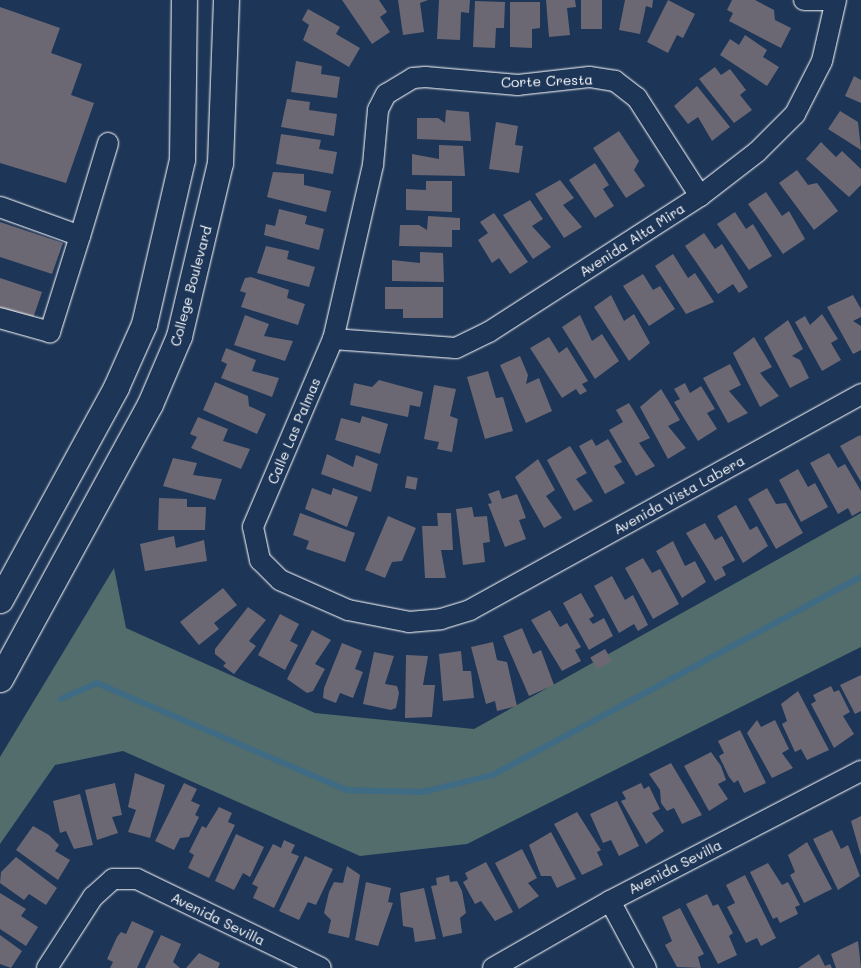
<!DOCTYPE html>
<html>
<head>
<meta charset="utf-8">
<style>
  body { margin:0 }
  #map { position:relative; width:861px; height:968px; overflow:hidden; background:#1d3557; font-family:Mali,sans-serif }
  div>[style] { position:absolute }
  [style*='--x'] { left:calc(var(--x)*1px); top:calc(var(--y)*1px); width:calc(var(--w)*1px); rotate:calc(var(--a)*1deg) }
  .green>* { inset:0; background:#526d6b }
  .stream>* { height:5.5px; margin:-2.75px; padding:0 2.75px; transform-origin:2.75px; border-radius:2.75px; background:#3f6b85 }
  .building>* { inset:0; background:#6b6874; transform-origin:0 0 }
  .roads { filter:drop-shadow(0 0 1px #fff) drop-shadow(0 0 1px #fff) }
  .minor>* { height:20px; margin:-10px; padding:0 10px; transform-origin:10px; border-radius:10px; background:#1d3557 }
  .major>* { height:25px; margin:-12.5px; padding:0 12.5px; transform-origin:12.5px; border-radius:12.5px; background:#1d3557 }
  span { translate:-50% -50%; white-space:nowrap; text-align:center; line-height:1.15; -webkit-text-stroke:4px #1d3557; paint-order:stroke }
  .street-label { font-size:14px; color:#fff }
</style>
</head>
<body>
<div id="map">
  <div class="green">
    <div style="clip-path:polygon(861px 513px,861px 647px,467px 844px,360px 856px,123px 751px,55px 765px,0 844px,0 757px,114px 568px,126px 628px,315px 713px,474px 729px)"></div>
  </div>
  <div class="stream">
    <div style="--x:61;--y:699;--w:39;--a:-24"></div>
    <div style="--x:97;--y:683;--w:272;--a:23.2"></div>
    <div style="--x:347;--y:790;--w:76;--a:1.5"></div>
    <div style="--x:423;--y:792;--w:72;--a:-13.7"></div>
    <div style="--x:493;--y:775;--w:418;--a:-28.3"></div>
  </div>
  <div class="building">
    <div style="clip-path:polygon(342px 0,379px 0,387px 12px,380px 17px,390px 32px,372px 44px)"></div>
    <div style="clip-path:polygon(398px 0,428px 0,420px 3px,424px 32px,403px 35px)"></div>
    <div style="clip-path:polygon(439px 0,470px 0,469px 13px,461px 12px,460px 40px,437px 39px)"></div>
    <div style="clip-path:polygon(546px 0,575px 0,576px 7px,567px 8px,570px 35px,549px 37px)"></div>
    <div style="left:581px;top:0;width:21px;height:29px"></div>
    <div style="clip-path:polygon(625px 0,653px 0,652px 8px,646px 6px,640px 34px,619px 30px)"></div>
    <div style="clip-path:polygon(668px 0,695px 14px,683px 38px,677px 35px,668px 53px,647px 42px)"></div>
    <div style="clip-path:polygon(732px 0,755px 0,774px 10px,775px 20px,791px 28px,781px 48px,729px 21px,733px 13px,727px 10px)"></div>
    <div style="clip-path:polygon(475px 1px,505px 2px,504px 28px,496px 28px,495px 48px,473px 47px)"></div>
    <div style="clip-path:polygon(510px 2px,540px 2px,540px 28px,532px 29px,532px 48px,510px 47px)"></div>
    <div style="clip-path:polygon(0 7px,60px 28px,51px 53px,82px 64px,71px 95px,94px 103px,66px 183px,0 163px)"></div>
    <div style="clip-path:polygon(308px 9px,340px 27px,336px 34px,360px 48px,349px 67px,303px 40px,309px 25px,302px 20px)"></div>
    <div style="clip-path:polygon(745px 35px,767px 50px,763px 57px,779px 67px,767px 86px,720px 55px,730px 39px,739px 45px)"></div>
    <div style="clip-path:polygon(296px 61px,322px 66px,321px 74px,340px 77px,337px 98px,291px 92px)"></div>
    <div style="clip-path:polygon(715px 67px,721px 75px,730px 69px,746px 90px,740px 95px,752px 110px,734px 123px,699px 79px)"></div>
    <div style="clip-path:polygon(854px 76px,861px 80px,861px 103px,845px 96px)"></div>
    <div style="clip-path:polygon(697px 86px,730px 127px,712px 141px,698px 117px,688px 124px,674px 106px)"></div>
    <div style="clip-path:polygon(287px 99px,310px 102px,309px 110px,337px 114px,334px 136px,281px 127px)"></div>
    <div style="clip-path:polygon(446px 110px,469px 112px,471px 141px,417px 139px,417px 118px,438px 118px,445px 123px)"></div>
    <div style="clip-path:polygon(840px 111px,858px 122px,861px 150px,828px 129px)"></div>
    <div style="clip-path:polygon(496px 122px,518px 126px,515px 145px,523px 146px,519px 173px,489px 169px)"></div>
    <div style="clip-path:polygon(619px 131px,639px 161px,634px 170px,645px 186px,626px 198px,593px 148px)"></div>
    <div style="clip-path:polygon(281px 134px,321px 140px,319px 149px,337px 152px,333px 174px,276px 164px)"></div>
    <div style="clip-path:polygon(821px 142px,836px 157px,842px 151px,861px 169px,861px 185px,849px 197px,806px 159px)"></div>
    <div style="clip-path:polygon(439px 145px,463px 146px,465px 176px,412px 175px,412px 154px,439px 159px)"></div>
    <div style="clip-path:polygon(595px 163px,609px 185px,603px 189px,614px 206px,595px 218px,569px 180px)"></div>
    <div style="clip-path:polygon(797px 170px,808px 185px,817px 183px,838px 211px,814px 230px,779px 183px)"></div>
    <div style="clip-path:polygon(273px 172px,304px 174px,304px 185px,331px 191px,326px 212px,267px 197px)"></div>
    <div style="clip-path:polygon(560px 180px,574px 198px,563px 205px,582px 227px,564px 238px,535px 194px)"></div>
    <div style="clip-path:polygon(426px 181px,452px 181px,452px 212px,406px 210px,406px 189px,426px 190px)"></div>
    <div style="clip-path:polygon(766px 192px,782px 216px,789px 211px,805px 239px,783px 254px,748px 204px)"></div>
    <div style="clip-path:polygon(530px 200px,543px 219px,532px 226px,551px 247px,533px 259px,503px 215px)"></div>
    <div style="clip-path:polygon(279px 209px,307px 216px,305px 224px,324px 229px,319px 250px,264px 235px,266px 224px,275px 226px)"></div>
    <div style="clip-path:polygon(735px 212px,746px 229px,753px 224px,772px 256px,749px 270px,717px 224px)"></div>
    <div style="clip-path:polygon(494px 213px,528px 262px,510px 274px,499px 258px,492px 263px,478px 240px,488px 233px,480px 222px)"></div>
    <div style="clip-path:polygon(428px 216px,460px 218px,460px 230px,452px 230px,452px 247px,399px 246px,400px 225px,419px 225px,427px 230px)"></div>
    <div style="clip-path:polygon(0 222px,63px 243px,52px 274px,0 257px)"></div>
    <div style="clip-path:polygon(704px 233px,715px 249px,722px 244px,748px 287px,739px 293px,733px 284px,718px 294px,685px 246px)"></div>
    <div style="clip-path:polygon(266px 246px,289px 251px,287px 259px,315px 267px,309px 287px,257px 273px)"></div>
    <div style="clip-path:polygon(420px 252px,443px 253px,444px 282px,392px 281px,392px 260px,420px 263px)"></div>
    <div style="clip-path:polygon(673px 254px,688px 278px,695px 273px,714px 302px,686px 314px,655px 266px)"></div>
    <div style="clip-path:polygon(643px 274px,653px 290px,660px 286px,675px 309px,649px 326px,623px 286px)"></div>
    <div style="clip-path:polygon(251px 277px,289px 290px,287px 298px,305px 304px,298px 325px,241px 307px,246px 293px,240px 291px,245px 278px)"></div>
    <div style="clip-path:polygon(0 278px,42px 292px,31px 324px,0 314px)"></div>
    <div style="clip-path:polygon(385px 287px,443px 287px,443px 318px,403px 318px,403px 309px,385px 309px)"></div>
    <div style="clip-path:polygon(611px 295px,624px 321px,634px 314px,650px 343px,629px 361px,594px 307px)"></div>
    <div style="clip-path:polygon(853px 295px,861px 309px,861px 317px,853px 321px,861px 326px,861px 350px,853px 354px,827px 307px)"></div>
    <div style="clip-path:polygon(822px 314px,838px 339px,831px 343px,841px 360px,822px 371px,795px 322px,805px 316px,810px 325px)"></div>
    <div style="clip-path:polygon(245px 315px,269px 324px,264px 336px,293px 341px,285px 361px,234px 345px)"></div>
    <div style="clip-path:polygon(580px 315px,592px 341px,602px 334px,619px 361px,595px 379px,562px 327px)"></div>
    <div style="clip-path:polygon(788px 320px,803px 349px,792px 356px,800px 360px,809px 378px,790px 388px,764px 338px)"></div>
    <div style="clip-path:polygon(549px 337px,559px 353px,567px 347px,588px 381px,582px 384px,587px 391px,580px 395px,576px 389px,562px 398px,530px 348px)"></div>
    <div style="clip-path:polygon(754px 337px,772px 367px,760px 373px,779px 396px,760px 407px,733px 353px)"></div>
    <div style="clip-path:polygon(226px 348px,256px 360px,252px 371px,279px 378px,272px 397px,221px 378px,227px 364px,221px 361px)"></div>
    <div style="clip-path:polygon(520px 356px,528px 375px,526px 384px,539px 378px,552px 411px,526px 423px,500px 365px)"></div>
    <div style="clip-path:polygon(730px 364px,741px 385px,729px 391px,748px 413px,728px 423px,703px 378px)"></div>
    <div style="clip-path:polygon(488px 371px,496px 398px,503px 397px,513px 431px,485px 439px,467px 377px)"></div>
    <div style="clip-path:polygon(379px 380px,423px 392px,420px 407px,410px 405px,408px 417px,350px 405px,354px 383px,372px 387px)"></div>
    <div style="clip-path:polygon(215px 382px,248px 396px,249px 406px,266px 414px,257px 434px,203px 410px)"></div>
    <div style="clip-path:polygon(685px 383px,690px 393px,701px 386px,715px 409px,707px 413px,717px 429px,698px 441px,674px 402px,680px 399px,674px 389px)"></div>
    <div style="clip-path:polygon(434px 385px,456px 389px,450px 416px,458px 419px,452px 452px,437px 449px,439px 442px,424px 439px)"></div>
    <div style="clip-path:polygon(661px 389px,680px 420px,668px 426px,686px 448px,668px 459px,640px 407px)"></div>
    <div style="clip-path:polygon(629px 403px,650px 438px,639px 443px,655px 466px,636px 476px,609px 430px,623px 422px,616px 410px)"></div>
    <div style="clip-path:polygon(362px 416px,388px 424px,380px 454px,335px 440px,341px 418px,360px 423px)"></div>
    <div style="clip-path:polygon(198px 417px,228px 429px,223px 441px,250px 449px,241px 469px,191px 448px,197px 437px,190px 434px)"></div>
    <div style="clip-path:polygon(860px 435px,861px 437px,861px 482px,840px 446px)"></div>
    <div style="clip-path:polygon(592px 439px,596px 446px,608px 439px,622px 462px,614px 466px,625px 483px,605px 494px,579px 446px)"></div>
    <div style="clip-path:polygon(570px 446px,587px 473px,576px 479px,593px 501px,574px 511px,547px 460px)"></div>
    <div style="clip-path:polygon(829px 453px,838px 468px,845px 464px,861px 491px,861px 511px,852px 516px,848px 508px,838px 514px,810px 463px)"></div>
    <div style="clip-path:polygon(327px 454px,353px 467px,356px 455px,378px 464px,371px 492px,321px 474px)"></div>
    <div style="clip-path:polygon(173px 458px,197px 463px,193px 475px,222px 479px,215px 500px,163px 486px)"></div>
    <div style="clip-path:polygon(538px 459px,555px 490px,546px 496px,562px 518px,544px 528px,515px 477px)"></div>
    <div style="clip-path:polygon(798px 469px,808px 487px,815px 483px,828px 507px,801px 522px,779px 480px)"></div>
    <div style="left:407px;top:476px;width:11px;height:12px;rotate:10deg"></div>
    <div style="clip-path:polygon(312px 488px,331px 495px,333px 488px,358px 497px,347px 527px,305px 509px)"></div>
    <div style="clip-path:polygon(767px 488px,776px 504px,786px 503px,803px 533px,776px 549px,748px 499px)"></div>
    <div style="clip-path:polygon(499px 490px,502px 499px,517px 494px,526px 518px,519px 520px,526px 539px,505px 547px,488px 504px,492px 503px,488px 494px)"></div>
    <div style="clip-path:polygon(159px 498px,187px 499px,187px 507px,206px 507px,205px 530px,158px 530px)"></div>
    <div style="clip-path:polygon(736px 505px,750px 530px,757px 526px,768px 546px,743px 563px,717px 516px)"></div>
    <div style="clip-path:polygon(472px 507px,474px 517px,487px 516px,490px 542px,483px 543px,485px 562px,463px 565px,456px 509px)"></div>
    <div style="clip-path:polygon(300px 513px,355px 533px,345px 562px,306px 549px,309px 541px,293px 535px)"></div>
    <div style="clip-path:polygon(437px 513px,451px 513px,453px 550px,441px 550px,446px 578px,425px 578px,422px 526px,438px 526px)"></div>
    <div style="clip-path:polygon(388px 516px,416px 528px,402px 561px,392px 562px,385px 578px,365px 570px)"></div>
    <div style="clip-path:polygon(705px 523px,715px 540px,722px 536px,735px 560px,722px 567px,726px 575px,715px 581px,686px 533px)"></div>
    <div style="clip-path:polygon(174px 536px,176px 548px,204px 540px,207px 561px,145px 571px,140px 544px)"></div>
    <div style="clip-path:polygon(673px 541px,685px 566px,695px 561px,706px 582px,682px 598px,656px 551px)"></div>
    <div style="clip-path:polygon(643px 558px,652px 573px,660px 569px,679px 604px,653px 619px,625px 568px)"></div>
    <div style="clip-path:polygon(612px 576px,625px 600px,633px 595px,648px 625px,638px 631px,634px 624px,619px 633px,594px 586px)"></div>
    <div style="clip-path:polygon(223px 588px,237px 605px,214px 623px,219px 629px,199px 645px,180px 622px)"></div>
    <div style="clip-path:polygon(581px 593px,594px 616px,589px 619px,593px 624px,604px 618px,613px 636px,589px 650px,563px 603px)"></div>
    <div style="clip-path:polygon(248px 607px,266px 620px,249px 641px,256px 646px,234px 674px,223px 666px,226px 663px,215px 654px,215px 649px)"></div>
    <div style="clip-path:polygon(550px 610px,560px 627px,567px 623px,581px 647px,575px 650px,581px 661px,562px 671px,531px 620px)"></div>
    <div style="clip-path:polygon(280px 614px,299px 624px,290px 641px,298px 645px,285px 670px,258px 655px)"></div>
    <div style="clip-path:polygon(522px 628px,533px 654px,541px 650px,554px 685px,529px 696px,503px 636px)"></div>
    <div style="clip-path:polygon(312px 630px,331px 640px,315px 664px,325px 669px,313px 691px,307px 693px,287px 679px)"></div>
    <div style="clip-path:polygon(493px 642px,497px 660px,507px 662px,517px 706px,497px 711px,495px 701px,486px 704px,471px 647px)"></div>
    <div style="clip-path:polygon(342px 643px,362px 651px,355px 669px,363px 672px,353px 698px,340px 693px,336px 703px,323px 698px,324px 688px)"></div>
    <div style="left:605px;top:649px;width:14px;height:17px;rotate:60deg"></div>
    <div style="clip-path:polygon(461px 651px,463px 671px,471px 671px,474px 698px,443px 701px,439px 654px)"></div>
    <div style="clip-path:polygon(374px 652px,394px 656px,385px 684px,397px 686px,399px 693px,396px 708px,391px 710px,363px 704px)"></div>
    <div style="clip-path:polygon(406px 655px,428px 656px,423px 685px,435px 685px,432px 717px,405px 718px)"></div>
    <div style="clip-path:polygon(861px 675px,861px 711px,855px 714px,840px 685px)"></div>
    <div style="clip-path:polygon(831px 686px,834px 692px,839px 690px,850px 712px,843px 716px,854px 734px,834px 748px,811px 704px,816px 701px,813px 695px)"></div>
    <div style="clip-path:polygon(798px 691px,829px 750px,807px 760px,801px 749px,795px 752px,782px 724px,787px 721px,781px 704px)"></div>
    <div style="clip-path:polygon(757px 720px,761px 727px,775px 720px,789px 749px,782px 753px,793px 768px,772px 778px,747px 733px)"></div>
    <div style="clip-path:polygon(740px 730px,766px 783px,744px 793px,738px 780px,734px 783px,729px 777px,719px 756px,724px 753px,718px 741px)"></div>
    <div style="clip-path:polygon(711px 752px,721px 766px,726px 780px,718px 784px,728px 799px,709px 811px,684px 766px)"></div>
    <div style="clip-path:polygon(671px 763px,702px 815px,682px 824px,674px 808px,667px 811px,661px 803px,660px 790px,649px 774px)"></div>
    <div style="clip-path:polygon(135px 773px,165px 785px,150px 838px,128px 832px,136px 810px,128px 807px)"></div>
    <div style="clip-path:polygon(115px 783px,122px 815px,112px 817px,118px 833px,97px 840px,85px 790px)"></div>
    <div style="clip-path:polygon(184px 783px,197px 789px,191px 801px,200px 805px,195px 815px,199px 817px,189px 837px,180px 838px,174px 850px,155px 841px)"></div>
    <div style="clip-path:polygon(641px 783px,644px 789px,649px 786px,660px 809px,652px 813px,664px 831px,646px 844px,621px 801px,626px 799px,622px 792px)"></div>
    <div style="clip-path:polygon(80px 794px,93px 845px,74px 849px,66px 831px,60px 833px,53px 801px)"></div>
    <div style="clip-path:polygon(617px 801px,639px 846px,619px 856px,611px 840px,603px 843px,590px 814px)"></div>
    <div style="clip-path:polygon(219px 807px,232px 813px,228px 822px,235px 825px,209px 878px,188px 868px,194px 855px,189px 852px,202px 826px,206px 828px)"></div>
    <div style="clip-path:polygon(577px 812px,601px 850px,597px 852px,603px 865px,582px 875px,554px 824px)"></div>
    <div style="clip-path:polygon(861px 816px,861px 856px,851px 821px)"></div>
    <div style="clip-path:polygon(33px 826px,49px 835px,59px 845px,55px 851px,70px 860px,58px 880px,16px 850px)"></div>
    <div style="clip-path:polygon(832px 830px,841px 849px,848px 845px,860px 876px,838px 890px,813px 839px)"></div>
    <div style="clip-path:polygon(551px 832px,576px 879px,557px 888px,551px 876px,541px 876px,529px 845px)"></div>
    <div style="clip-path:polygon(236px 834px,264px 847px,250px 877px,243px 873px,234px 890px,215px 881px)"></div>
    <div style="clip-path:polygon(284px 840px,295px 845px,291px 853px,299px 856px,274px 908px,253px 898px,258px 887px,252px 884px,273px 844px,281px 848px)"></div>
    <div style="clip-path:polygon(807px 842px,832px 889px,804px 903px,790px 875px,795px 872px,788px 855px)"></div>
    <div style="clip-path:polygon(522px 849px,537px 878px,528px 883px,539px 896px,519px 909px,495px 863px)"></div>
    <div style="clip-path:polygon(305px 856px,333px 869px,316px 905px,308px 902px,299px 920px,279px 911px)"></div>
    <div style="clip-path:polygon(16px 857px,57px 888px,46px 905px,29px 894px,24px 900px,0 883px,1px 872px)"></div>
    <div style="clip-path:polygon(486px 862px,513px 912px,495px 921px,481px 901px,475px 904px,463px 882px,468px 879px,465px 873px)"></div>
    <div style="clip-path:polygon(768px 863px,782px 885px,788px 882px,800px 905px,795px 907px,798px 914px,780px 923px,777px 917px,773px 919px,750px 872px)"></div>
    <div style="clip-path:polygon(347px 866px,360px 875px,349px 938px,328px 933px,331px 920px,324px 913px,329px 892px,334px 882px,343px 883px)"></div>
    <div style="clip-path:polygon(449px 875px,450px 882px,457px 881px,462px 891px,466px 913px,460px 918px,462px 933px,443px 937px,431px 886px,437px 885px,436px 878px)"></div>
    <div style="clip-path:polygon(745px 875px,776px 938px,761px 946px,757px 938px,746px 943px,727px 907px,735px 903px,726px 885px)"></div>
    <div style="clip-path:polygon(366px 882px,391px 888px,388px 902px,393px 903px,378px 946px,355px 940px)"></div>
    <div style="clip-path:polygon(424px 888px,436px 939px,415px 942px,413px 928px,403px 926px,400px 893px)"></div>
    <div style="clip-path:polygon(0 893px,26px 909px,21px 916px,38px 927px,26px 946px,0 929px)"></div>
    <div style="clip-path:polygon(707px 894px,713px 906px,718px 904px,733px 933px,729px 936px,737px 955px,718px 964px,686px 904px)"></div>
    <div style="clip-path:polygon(680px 908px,704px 954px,698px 957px,701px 968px,677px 967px,665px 945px,672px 941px,662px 917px)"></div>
    <div style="clip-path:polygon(132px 921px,154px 931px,137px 968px,110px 968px,113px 962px,107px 959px,117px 937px,121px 932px,126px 934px)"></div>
    <div style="clip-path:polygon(0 935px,22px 951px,11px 968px,0 964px)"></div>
    <div style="clip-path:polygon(161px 935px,181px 944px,173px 962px,180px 968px,145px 968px)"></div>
    <div style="clip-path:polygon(858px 941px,861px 968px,836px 968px,831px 954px)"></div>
    <div style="clip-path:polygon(199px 953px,220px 963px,218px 968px,186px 968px)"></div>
    <div style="clip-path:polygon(819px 954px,825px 966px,830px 964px,832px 968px,798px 968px)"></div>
  </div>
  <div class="roads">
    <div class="minor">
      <div style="--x:804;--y:0;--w:31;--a:0"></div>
      <div style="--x:700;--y:196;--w:117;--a:-122.7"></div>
      <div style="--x:637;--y:98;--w:28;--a:-142"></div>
      <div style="--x:615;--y:81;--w:26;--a:-171"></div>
      <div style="--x:589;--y:77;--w:71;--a:173.6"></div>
      <div style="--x:518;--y:85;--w:93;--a:-175.1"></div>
      <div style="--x:425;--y:77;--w:12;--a:175"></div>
      <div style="--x:413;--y:78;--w:31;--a:149"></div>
      <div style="--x:386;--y:94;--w:18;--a:117"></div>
      <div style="--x:378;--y:110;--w:55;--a:95.2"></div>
      <div style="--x:373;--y:165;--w:179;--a:102.9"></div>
      <div style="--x:333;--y:339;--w:204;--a:113.1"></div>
      <div style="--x:253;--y:527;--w:34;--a:78"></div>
      <div style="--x:260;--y:560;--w:28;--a:45"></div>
      <div style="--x:280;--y:580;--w:74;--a:23.8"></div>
      <div style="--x:348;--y:610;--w:62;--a:11.1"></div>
      <div style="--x:409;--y:622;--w:32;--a:-5"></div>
      <div style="--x:441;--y:619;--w:30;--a:-17"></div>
      <div style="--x:470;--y:610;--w:447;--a:-28.9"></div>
      <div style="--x:0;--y:207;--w:85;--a:19.9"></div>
      <div style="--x:80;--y:236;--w:101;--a:107.4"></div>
      <div style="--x:50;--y:332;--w:52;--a:-164.4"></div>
      <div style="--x:80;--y:236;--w:97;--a:-73.2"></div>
      <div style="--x:333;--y:339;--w:123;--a:4.2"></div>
      <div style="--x:456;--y:348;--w:37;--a:-26"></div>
      <div style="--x:489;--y:332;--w:251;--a:-32.8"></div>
      <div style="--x:700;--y:196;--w:72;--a:-37.7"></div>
      <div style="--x:757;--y:152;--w:54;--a:-45"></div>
      <div style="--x:795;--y:114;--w:59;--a:-63"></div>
      <div style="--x:822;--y:61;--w:63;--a:-77.1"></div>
      <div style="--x:610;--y:901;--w:76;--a:61.8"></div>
      <div style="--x:47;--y:968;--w:85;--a:-57.1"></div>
      <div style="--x:93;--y:897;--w:27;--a:-42"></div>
      <div style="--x:113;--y:879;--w:24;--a:0"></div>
      <div style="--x:137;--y:879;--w:204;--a:25.8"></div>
      <div style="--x:493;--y:968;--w:135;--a:-29.8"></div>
      <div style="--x:610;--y:901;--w:283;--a:-27.4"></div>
    </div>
    <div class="major">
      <div style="--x:0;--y:600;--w:243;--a:-61.4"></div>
      <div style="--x:116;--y:387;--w:69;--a:-66"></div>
      <div style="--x:144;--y:324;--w:169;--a:-77"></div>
      <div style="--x:182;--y:159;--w:159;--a:-89.3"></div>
      <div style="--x:0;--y:679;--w:313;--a:-61.4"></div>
      <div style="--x:150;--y:404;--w:74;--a:-66.9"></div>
      <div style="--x:179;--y:336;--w:178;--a:-76.7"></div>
      <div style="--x:220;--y:163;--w:163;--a:-87.9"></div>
    </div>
  </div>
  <div class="street-label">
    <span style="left:547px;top:81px;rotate:-2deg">Corte Cresta</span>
    <span style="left:632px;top:240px;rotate:-33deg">Avenida Alta Mira</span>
    <span style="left:191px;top:286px;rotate:-75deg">College Boulevard</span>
    <span style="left:294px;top:431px;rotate:-67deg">Calle Las Palmas</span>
    <span style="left:679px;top:495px;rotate:-29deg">Avenida Vista Labera</span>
    <span style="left:675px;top:867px;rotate:-27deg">Avenida Sevilla</span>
    <span style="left:218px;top:919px;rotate:26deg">Avenida Sevilla</span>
  </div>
</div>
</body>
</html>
